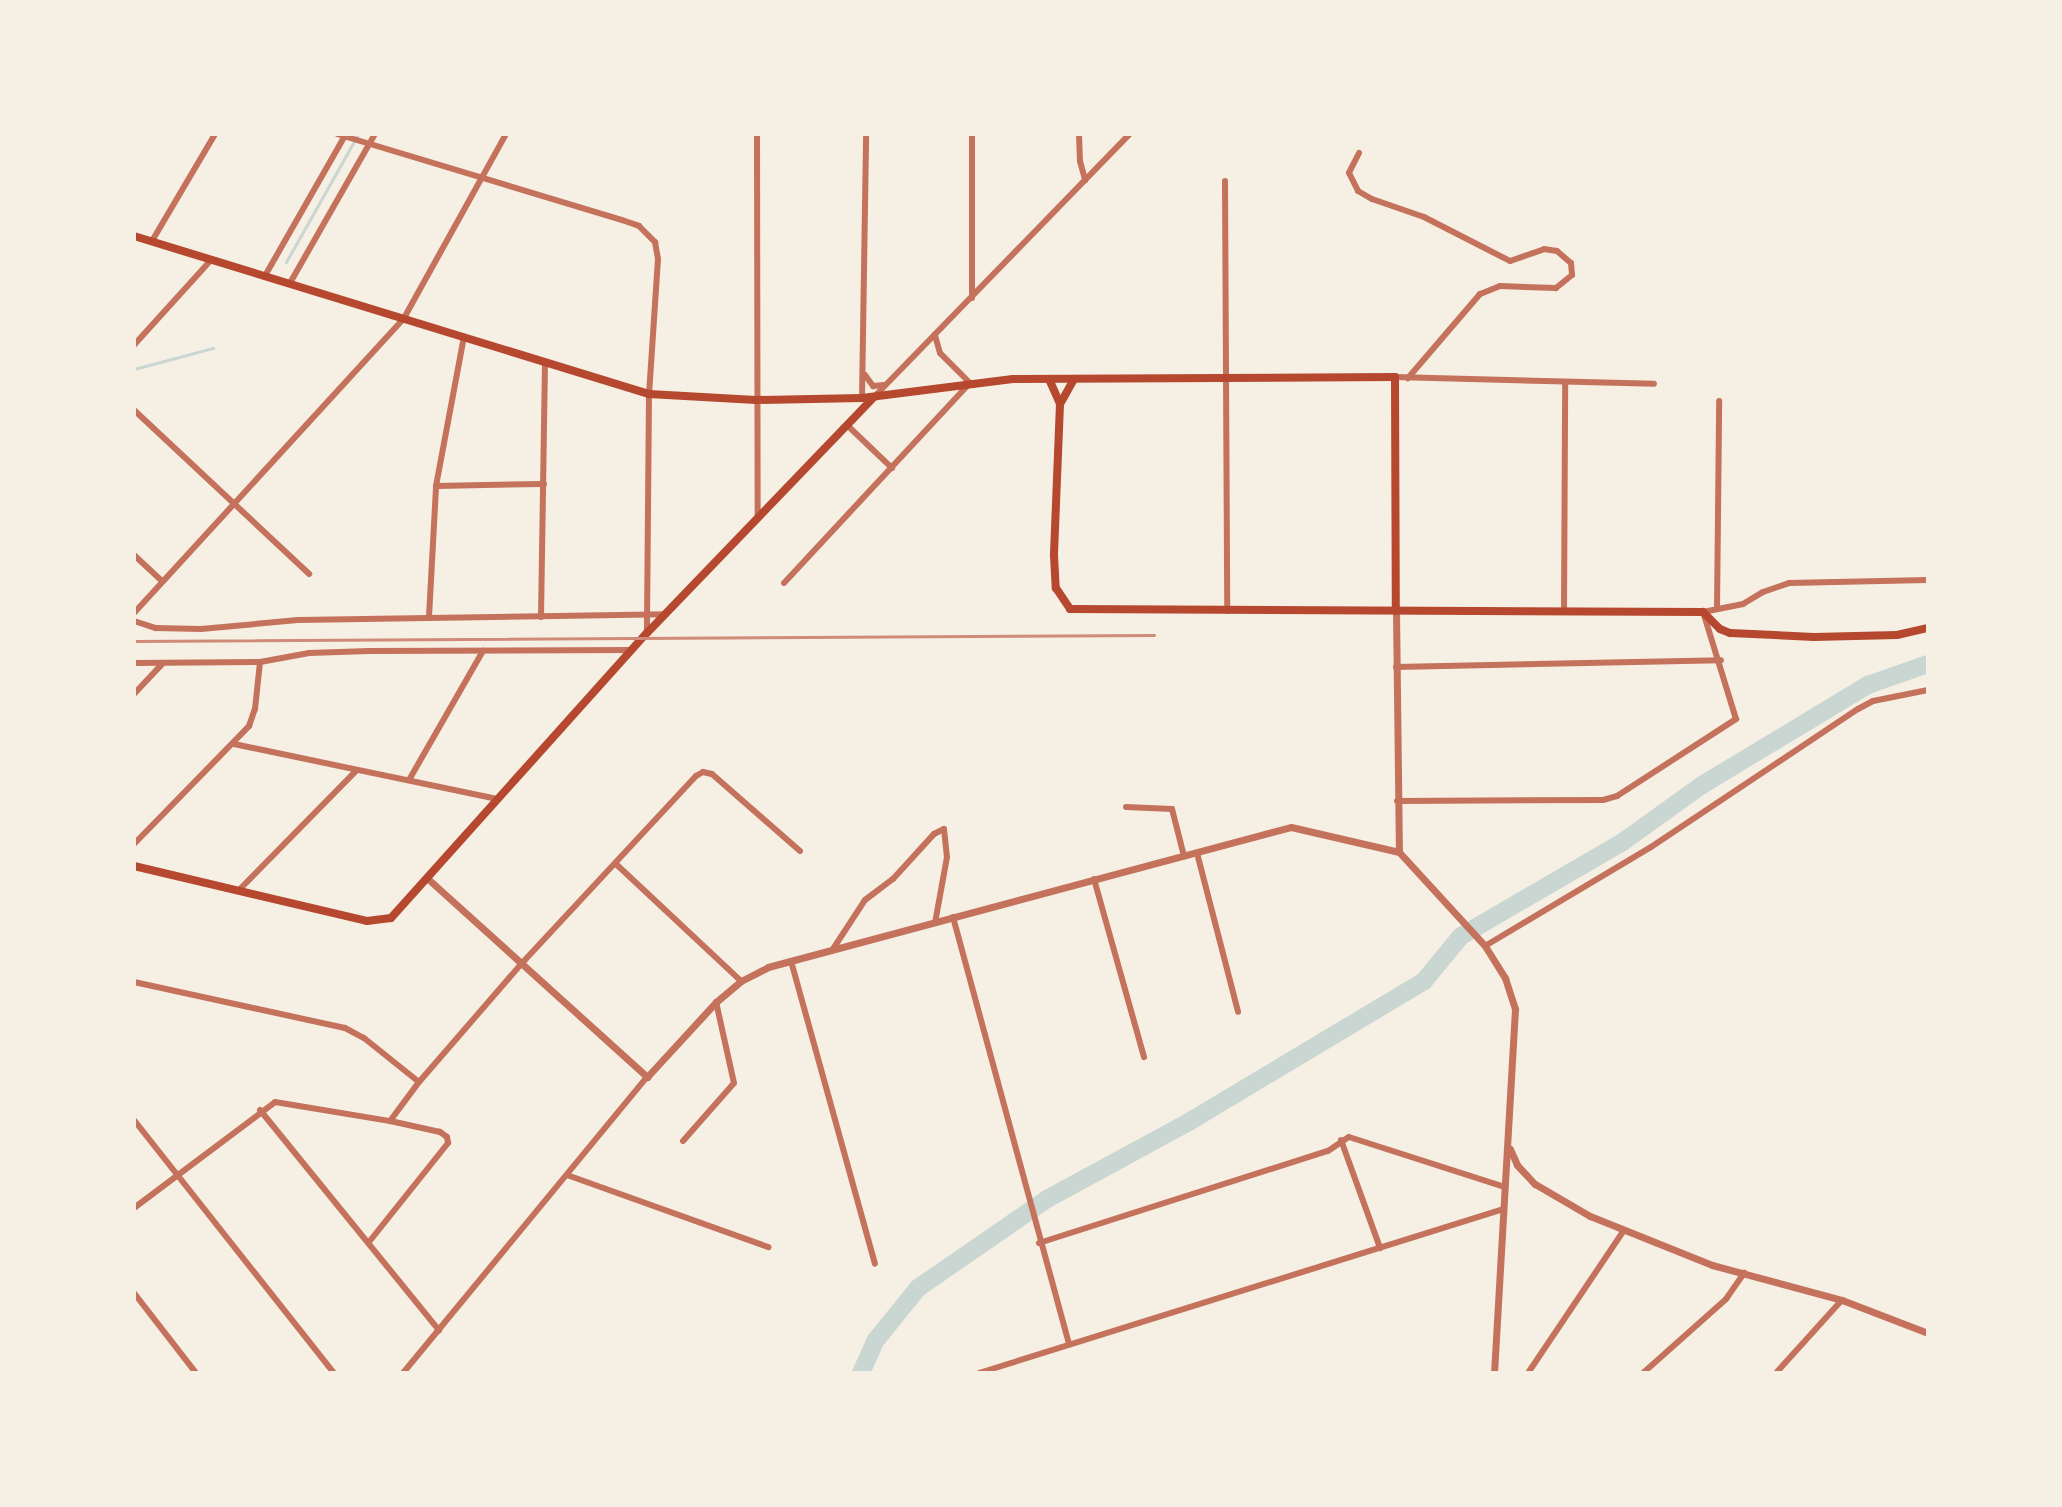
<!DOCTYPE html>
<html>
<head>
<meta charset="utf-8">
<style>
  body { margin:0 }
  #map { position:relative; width:2062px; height:1507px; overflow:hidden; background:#f6efe4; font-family:"Varela Round",sans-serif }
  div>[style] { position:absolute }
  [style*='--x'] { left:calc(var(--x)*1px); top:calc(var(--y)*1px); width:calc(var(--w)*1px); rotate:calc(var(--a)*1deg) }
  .stream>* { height:3px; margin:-1.5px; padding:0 1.5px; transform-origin:1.5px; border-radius:1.5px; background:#c9d6d2 }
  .river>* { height:18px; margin:-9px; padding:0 9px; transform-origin:9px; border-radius:9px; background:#c9d6d2 }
  .minor>* { height:6px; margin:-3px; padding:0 3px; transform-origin:3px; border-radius:3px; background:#c5725c }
  .tertiary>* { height:7px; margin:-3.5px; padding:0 3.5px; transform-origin:3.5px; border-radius:3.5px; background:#c5725c }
  .secondary>* { height:8px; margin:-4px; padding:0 4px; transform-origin:4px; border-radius:4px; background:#b5482f }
  .rail>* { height:3px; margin:-1.5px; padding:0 1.5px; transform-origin:1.5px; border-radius:1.5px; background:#cf8b77 }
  span { translate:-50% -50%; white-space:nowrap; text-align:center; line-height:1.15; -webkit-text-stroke:6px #f6efe4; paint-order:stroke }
  .frame { position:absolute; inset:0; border:136px solid #f6efe4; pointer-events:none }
</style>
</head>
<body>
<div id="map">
  <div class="stream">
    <div style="--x:286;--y:262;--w:147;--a:-60.6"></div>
    <div style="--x:134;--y:369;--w:82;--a:-14.9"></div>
  </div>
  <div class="river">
    <div style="--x:861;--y:1373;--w:36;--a:-66"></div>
    <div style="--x:876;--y:1340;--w:67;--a:-51.1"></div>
    <div style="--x:918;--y:1288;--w:157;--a:-34.6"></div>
    <div style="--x:1047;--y:1199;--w:159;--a:-28.5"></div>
    <div style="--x:1187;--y:1123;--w:276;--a:-30.9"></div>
    <div style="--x:1424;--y:981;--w:58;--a:-50.6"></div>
    <div style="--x:1461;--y:936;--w:189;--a:-30.2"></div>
    <div style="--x:1624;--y:841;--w:96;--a:-35.7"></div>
    <div style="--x:1702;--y:785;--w:194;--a:-31.1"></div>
    <div style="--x:1868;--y:685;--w:64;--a:-19.3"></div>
  </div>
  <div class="minor">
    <div style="--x:337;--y:134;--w:298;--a:16.8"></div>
    <div style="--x:622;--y:220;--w:18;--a:19"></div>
    <div style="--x:639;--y:226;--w:23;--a:45"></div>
    <div style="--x:655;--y:242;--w:17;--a:80"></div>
    <div style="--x:658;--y:259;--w:135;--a:93.8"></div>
    <div style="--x:649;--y:394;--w:239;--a:90.5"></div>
    <div style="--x:757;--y:134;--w:384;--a:89.9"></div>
    <div style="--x:1079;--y:134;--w:27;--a:88"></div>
    <div style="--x:1080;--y:161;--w:20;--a:75"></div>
    <div style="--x:1359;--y:153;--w:22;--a:117"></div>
    <div style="--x:1349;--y:173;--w:20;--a:63"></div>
    <div style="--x:1358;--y:191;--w:16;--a:30"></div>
    <div style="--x:1372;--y:199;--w:55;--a:19.1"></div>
    <div style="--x:1424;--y:217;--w:97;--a:27.1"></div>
    <div style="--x:1510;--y:261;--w:36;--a:-19"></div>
    <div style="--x:1544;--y:249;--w:13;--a:9"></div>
    <div style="--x:1557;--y:251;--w:18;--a:41"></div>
    <div style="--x:1571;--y:263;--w:12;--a:85"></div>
    <div style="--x:1572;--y:275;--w:21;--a:141"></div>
    <div style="--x:1556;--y:288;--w:56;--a:-178"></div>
    <div style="--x:1500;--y:286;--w:22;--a:158"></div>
    <div style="--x:1480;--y:294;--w:111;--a:130.6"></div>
    <div style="--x:1225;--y:181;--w:430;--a:89.7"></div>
    <div style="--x:152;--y:241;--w:124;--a:-59.5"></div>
    <div style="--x:266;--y:274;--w:161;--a:-60.3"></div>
    <div style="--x:290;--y:283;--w:172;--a:-60.3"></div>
    <div style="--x:972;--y:298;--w:164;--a:-90"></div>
    <div style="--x:134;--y:345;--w:116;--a:-47.8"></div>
    <div style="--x:865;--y:375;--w:14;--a:54"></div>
    <div style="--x:873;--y:386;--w:11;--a:-5"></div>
    <div style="--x:1395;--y:377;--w:259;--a:1.5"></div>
    <div style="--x:862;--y:398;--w:264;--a:-89.1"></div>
    <div style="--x:873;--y:398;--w:368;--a:-45.8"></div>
    <div style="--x:134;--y:410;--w:240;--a:43.1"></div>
    <div style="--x:848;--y:426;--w:61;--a:43.7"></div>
    <div style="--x:436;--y:486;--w:108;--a:-1.1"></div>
    <div style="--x:134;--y:555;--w:38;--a:43"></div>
    <div style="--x:784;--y:583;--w:273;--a:-47.1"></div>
    <div style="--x:970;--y:383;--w:42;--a:-135"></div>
    <div style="--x:940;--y:353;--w:19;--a:-106"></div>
    <div style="--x:1717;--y:609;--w:208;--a:-89.4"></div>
    <div style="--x:1564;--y:611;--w:229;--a:-89.7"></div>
    <div style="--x:134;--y:613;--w:400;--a:-47.5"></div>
    <div style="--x:404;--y:318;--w:210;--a:-61"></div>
    <div style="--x:429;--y:617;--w:131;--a:-86.9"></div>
    <div style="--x:436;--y:486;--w:152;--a:-79.4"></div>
    <div style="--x:541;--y:617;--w:254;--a:-89.1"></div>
    <div style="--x:134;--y:621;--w:23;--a:18"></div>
    <div style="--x:156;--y:628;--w:45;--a:1.3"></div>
    <div style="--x:201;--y:629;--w:97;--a:-5.3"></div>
    <div style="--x:298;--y:620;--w:368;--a:-0.9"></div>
    <div style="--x:134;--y:663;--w:126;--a:-0.5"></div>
    <div style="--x:260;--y:662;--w:50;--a:-10.4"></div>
    <div style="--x:309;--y:653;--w:60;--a:-1.9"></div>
    <div style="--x:369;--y:651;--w:263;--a:-0.2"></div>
    <div style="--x:1396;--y:667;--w:325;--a:-1.2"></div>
    <div style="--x:134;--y:694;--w:42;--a:-46.9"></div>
    <div style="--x:234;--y:744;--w:269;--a:11.8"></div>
    <div style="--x:409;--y:780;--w:149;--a:-60.2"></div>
    <div style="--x:1397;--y:801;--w:206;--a:-0.3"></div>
    <div style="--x:1603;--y:800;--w:15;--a:-16"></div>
    <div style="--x:1617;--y:796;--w:142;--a:-32.9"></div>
    <div style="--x:1736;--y:719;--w:112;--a:-107.1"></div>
    <div style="--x:1703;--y:612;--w:41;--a:-11.3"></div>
    <div style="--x:1743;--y:604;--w:23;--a:-31"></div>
    <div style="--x:1763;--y:592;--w:28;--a:-19"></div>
    <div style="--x:1789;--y:583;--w:139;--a:-1.2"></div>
    <div style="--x:1126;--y:807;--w:46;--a:2.5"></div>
    <div style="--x:1172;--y:809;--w:49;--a:75.7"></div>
    <div style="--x:134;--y:844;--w:165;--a:-45.7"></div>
    <div style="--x:249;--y:726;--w:18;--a:-71"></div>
    <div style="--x:255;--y:709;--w:47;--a:-83.9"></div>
    <div style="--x:1197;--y:853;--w:164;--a:75.5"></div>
    <div style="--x:616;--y:864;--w:171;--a:43.1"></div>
    <div style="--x:1094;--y:879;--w:185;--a:74.3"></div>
    <div style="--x:239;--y:890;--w:167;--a:-45.5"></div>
    <div style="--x:953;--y:917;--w:442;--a:74.8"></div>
    <div style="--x:1485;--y:946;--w:193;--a:-30.8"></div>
    <div style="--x:1651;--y:847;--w:249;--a:-33.7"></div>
    <div style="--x:1858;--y:709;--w:17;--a:-28"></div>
    <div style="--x:1873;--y:701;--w:56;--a:-11.3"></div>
    <div style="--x:833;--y:949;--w:59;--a:-56.9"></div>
    <div style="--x:865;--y:900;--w:35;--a:-37"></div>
    <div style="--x:893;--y:879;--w:61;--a:-47.7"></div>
    <div style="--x:934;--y:834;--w:11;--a:-27"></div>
    <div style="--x:944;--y:829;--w:28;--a:84"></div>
    <div style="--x:947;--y:857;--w:67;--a:100.3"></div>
    <div style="--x:791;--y:961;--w:314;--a:74.5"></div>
    <div style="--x:134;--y:982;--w:216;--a:12.3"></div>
    <div style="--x:345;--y:1028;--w:21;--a:28"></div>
    <div style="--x:364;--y:1038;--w:70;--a:38.7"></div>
    <div style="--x:419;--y:1082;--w:159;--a:-49.1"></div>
    <div style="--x:523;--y:962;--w:254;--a:-47.1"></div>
    <div style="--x:696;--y:776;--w:8;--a:-30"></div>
    <div style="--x:703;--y:772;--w:9;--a:13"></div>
    <div style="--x:712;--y:774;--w:117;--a:41.2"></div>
    <div style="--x:260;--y:1110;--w:284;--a:50.9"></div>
    <div style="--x:134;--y:1120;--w:323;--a:51.7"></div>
    <div style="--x:1341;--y:1140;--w:115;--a:70.1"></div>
    <div style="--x:683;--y:1141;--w:77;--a:-48.7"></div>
    <div style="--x:734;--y:1083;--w:83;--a:-102.5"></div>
    <div style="--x:567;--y:1175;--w:214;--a:19.7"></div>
    <div style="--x:134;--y:1208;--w:176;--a:-36.9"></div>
    <div style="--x:275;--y:1102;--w:117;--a:9.4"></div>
    <div style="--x:390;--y:1121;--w:49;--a:-53.4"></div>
    <div style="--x:369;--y:1242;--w:127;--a:-51.4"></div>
    <div style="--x:448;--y:1143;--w:6;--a:-99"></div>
    <div style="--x:447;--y:1137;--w:9;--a:-144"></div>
    <div style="--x:440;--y:1132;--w:51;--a:-167.6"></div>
    <div style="--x:1039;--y:1243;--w:303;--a:-17.7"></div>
    <div style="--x:1328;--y:1151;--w:25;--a:-34"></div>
    <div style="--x:1349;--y:1137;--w:164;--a:17.8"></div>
    <div style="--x:134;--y:1293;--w:101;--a:52.2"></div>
    <div style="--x:403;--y:1373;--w:384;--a:-50.5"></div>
    <div style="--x:979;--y:1373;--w:550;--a:-17.35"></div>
    <div style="--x:1528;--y:1373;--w:172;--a:-56.1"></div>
    <div style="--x:1643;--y:1373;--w:111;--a:-41.7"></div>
    <div style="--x:1726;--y:1299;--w:32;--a:-55"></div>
    <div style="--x:1776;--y:1373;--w:98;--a:-47.9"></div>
  </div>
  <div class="tertiary">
    <div style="--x:1396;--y:611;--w:241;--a:89.3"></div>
    <div style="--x:1399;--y:852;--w:127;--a:47.5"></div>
    <div style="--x:1485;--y:946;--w:38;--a:58"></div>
    <div style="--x:1505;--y:978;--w:33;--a:72"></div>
    <div style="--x:1515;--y:1009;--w:365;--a:93.3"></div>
    <div style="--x:427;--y:878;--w:297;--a:42.1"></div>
    <div style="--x:647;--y:1077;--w:102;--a:-47.4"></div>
    <div style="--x:716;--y:1002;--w:33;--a:-40"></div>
    <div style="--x:741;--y:981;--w:30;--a:-27"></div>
    <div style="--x:768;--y:967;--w:541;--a:-14.99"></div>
    <div style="--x:1291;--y:827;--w:111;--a:13"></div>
    <div style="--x:1510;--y:1149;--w:17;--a:66"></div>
    <div style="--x:1517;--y:1165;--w:26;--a:47"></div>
    <div style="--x:1535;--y:1184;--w:64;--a:30.2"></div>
    <div style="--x:1590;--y:1216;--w:131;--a:21.9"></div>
    <div style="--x:1712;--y:1265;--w:135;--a:15.1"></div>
    <div style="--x:1842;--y:1300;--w:92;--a:21"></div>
  </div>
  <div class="secondary">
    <div style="--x:134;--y:236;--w:539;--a:17.06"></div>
    <div style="--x:649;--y:394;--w:107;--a:3.2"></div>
    <div style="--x:756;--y:400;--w:106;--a:-1.1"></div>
    <div style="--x:862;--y:398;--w:152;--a:-7.2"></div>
    <div style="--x:1013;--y:379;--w:382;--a:-0.3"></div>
    <div style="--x:1395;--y:377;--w:234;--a:89.8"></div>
    <div style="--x:1049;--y:379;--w:27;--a:66"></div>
    <div style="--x:1074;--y:379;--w:29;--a:119"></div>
    <div style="--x:1060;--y:404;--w:151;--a:92.3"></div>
    <div style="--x:1054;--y:555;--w:33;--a:87"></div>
    <div style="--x:1056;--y:588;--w:25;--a:56"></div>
    <div style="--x:1070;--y:609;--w:633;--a:0.27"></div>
    <div style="--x:1703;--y:612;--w:24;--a:45"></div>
    <div style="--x:1720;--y:629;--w:11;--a:22"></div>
    <div style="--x:1730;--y:633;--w:84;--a:2.7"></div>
    <div style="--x:1814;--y:637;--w:83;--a:-1.4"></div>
    <div style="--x:1897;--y:635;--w:32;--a:-13"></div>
    <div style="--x:134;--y:866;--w:239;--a:13.3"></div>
    <div style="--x:367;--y:921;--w:24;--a:-7"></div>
    <div style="--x:391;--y:918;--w:383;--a:-48.1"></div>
    <div style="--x:647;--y:633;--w:326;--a:-46.1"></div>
  </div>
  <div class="rail">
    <div style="--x:134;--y:641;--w:1020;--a:-0.34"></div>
  </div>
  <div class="frame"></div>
</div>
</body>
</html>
